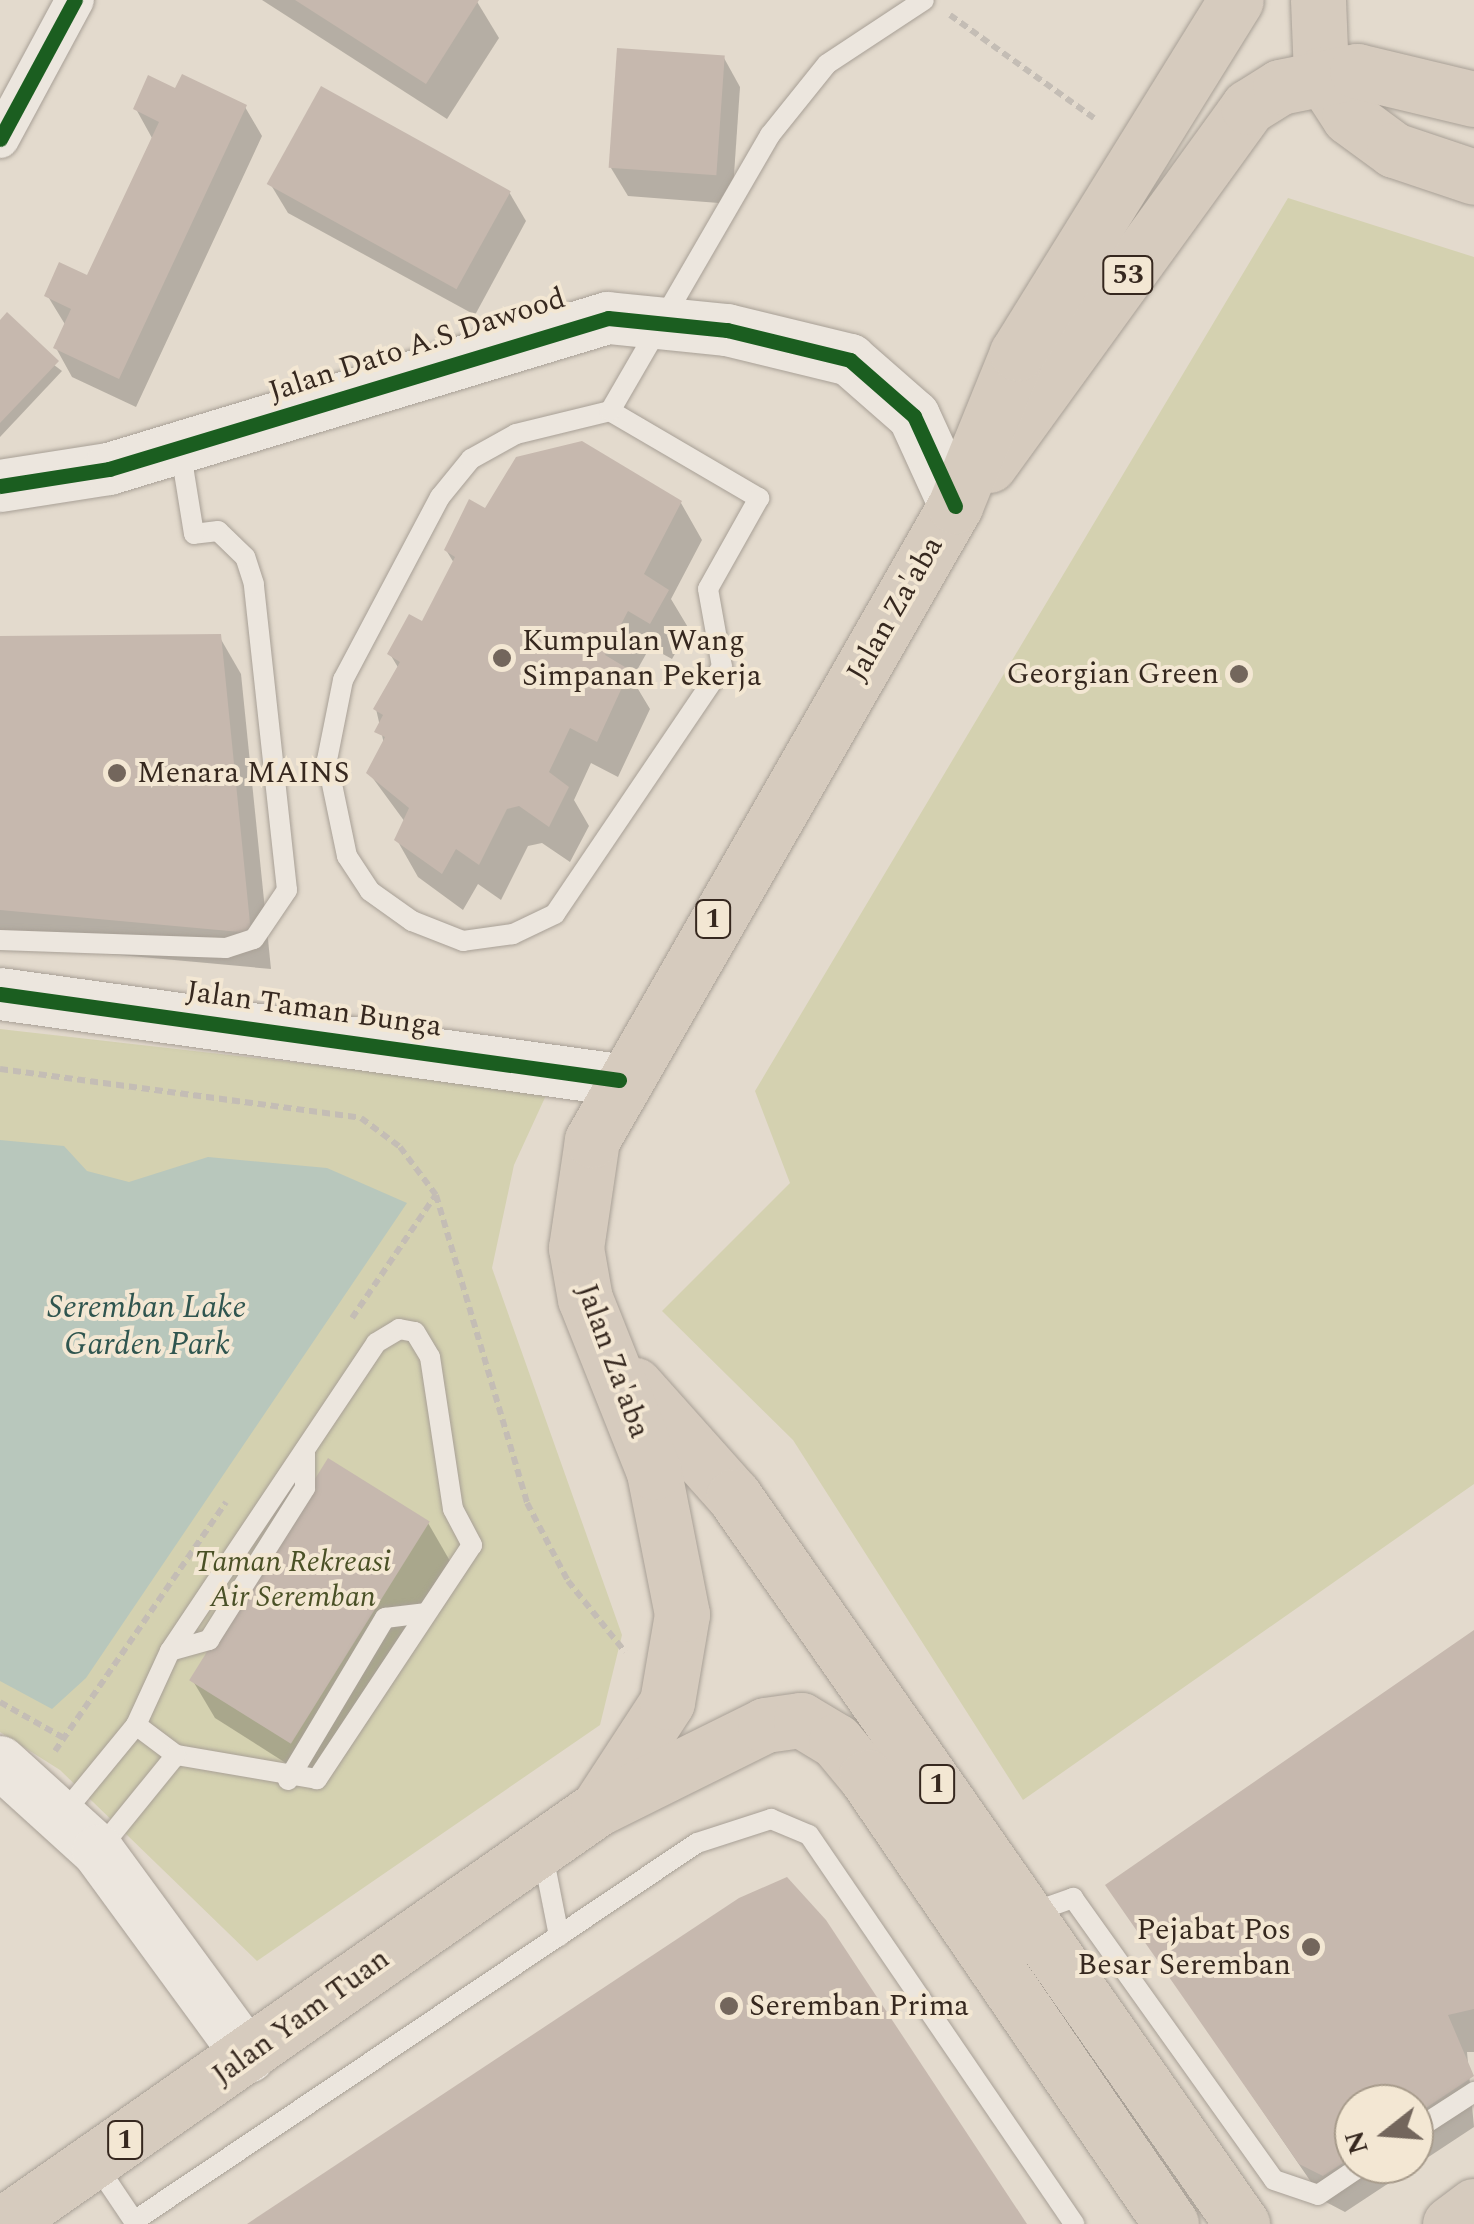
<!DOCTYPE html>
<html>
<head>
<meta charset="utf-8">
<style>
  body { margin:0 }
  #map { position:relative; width:1474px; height:2224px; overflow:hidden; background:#e3dacd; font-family:Spectral,serif }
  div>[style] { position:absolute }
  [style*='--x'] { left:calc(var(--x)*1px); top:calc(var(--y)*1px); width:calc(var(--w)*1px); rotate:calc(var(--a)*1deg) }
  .green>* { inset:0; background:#d4d1b0 }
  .water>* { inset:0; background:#b8c7bc }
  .shadow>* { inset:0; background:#0003 }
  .building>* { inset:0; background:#c6b8ae; transform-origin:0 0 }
  .path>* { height:6px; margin-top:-3px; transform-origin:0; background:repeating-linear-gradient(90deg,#c4bdb5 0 8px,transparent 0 13px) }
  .roads { filter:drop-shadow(0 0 2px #a8a096) drop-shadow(0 0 2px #a8a096) }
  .lane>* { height:20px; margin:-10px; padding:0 10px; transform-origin:10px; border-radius:10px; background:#ece6de }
  .street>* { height:38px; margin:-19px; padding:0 19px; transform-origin:19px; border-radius:19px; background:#ece6de }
  .secondary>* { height:52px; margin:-26px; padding:0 26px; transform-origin:26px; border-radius:26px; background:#ece6de }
  .highway>* { height:55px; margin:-27.5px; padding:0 27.5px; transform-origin:27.5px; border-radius:27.5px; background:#d6cbbe }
  .cycleway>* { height:15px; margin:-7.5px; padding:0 7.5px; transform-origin:7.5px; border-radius:7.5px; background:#1b5e20 }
  .dots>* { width:28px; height:28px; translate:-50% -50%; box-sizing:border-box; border:5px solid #f3e7d3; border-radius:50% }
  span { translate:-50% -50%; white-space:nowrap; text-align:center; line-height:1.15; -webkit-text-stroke:8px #f3e7d3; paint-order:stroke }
  .shield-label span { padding:2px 8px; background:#f3e7d3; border:2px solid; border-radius:8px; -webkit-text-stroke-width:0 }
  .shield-label { font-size:28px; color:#36281f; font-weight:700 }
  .street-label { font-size:30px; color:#36281f }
  .poi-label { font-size:30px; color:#36281f }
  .left { translate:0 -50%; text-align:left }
  .right { translate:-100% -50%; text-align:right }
  .park-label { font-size:30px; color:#4a5126; font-style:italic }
  .water-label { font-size:32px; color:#2f554f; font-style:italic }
  .north { position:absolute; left:1334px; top:2084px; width:100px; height:100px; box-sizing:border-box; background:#f3e7d3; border:2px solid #a79b8b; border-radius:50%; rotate:253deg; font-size:28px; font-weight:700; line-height:40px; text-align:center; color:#36281f }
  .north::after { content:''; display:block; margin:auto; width:35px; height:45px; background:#73665c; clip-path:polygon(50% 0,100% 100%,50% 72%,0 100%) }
</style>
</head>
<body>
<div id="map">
  <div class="green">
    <div style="clip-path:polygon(1288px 198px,1474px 257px,1474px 1484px,1023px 1800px,793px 1440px,662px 1311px,790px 1183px,755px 1091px)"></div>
    <div style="clip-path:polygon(0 1029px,548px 1091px,514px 1165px,492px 1268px,622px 1635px,600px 1725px,257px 1961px,60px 1770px,0 1732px)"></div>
  </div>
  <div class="water">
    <div style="clip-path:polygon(0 1140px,64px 1146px,87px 1171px,129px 1182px,208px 1157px,327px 1168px,407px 1203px,86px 1678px,52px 1709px,0 1681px)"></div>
  </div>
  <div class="shadow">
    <div style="clip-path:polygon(262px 0,476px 0,499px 38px,447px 119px)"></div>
    <div style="clip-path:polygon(724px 58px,740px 87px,732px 204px,628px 196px,611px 168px)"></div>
    <div style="clip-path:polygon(176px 91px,245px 107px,262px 136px,136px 407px,72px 377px,56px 348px,66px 326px,47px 295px,88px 278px,152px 138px,136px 109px)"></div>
    <div style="clip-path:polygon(271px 185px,509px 192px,526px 221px,475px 315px,288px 213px)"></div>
    <div style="clip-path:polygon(0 324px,62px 371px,0 437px)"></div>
    <div style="clip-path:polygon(681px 503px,702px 540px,671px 599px,689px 629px,672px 659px,650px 647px,632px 679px,650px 709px,618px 777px,591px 763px,574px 800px,589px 826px,570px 862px,542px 843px,528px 846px,501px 900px,478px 884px,463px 910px,418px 877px,397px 840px,405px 822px,369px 773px,384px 744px,376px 709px,399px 669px,390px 654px,423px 625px,454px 563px,446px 550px,486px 512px)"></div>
    <div style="clip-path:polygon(219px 636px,241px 674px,271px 969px,0 944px,0 639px)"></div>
    <div style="clip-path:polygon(428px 1523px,450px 1561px,314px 1781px,215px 1718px,193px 1681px)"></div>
    <div style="clip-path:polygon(evenodd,1474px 1633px,1474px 2052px,1467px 2052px,1474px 2127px,1345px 2212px,1324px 2201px,1109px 1886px,1474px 1633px,1354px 2104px,1414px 2104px,1414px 2164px,1354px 2164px,1354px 2104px)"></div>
  </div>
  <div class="building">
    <div style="clip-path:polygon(295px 0,479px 0,426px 84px)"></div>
    <div style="left:617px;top:48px;width:108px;height:120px;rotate:4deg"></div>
    <div style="clip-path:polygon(182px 74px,247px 105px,119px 379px,53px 348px,71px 309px,44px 296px,59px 262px,87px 275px,159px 122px,133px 109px,148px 75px,175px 88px)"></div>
    <div style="left:321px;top:86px;width:217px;height:112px;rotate:29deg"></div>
    <div style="clip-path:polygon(7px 312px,59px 361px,0 423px,0 320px)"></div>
    <div style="clip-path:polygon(582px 441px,682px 501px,644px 574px,669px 590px,650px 624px,628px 611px,605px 655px,630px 670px,597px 742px,570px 728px,549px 772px,569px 787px,549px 827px,519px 806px,507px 809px,479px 865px,456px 849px,442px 874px,394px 840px,409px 808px,366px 773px,385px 737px,374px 732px,383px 715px,373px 709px,400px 662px,387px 654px,409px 614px,422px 621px,455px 557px,444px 550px,469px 499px,485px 508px,516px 457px)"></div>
    <div style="clip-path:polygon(221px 634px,251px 933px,0 910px,0 636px)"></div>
    <div style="left:328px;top:1458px;width:120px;height:262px;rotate:32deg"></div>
    <div style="clip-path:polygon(1474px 1630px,1474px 2009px,1448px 2015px,1474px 2076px,1414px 2116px,1414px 2104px,1354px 2104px,1354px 2156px,1323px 2176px,1299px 2164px,1105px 1885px)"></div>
    <div style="clip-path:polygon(787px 1877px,826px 1920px,1027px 2224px,247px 2224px,739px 1898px)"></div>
  </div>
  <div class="path">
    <div style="--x:950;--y:15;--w:177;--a:35.6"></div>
    <div style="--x:0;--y:1069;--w:364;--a:7.7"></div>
    <div style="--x:361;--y:1118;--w:49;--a:36.6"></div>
    <div style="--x:400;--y:1147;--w:60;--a:53.1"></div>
    <div style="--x:436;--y:1195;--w:321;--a:73.5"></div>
    <div style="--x:527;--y:1503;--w:88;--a:62.3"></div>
    <div style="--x:568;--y:1581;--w:91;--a:51.2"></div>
    <div style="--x:352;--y:1318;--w:148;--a:-55.8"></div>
    <div style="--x:0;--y:1702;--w:73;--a:29.4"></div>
    <div style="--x:55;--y:1751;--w:302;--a:-55.5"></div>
  </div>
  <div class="roads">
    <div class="lane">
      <div style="--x:610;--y:411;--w:173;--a:30.3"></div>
      <div style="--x:759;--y:498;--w:104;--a:119.3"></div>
      <div style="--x:708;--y:589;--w:79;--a:79.8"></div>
      <div style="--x:722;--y:667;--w:298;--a:124.1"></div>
      <div style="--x:555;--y:914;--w:47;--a:154.5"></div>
      <div style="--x:513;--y:934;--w:50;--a:172"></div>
      <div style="--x:463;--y:941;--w:55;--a:-158.6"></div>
      <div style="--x:412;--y:921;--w:52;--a:-144.5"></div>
      <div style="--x:370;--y:891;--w:42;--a:-123.3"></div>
      <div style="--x:347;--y:856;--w:98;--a:-101.8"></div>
      <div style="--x:327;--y:760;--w:82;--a:-78.7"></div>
      <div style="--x:343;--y:680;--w:207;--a:-62.1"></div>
      <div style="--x:440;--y:497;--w:49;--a:-50.8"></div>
      <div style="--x:471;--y:459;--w:51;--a:-29.1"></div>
      <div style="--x:516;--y:434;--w:97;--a:-13.7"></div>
      <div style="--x:610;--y:411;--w:319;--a:-59.9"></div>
      <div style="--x:770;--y:135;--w:91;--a:-51.2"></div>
      <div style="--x:827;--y:64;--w:116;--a:-33.4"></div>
      <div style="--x:0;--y:940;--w:226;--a:2"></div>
      <div style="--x:226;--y:948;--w:29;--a:-18"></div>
      <div style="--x:254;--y:939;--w:59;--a:-56"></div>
      <div style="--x:287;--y:890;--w:308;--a:-96.2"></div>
      <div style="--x:254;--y:584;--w:28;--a:-108"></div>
      <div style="--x:245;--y:557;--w:37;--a:-136"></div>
      <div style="--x:218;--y:531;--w:24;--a:173"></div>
      <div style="--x:194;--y:534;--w:87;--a:-99.2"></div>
      <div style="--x:170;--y:1651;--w:41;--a:-15.8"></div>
      <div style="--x:209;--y:1640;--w:180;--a:-57.7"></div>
      <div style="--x:305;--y:1488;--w:38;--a:-90"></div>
      <div style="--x:136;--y:1725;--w:50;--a:36.9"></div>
      <div style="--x:288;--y:1780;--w:189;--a:-59.1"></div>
      <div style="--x:385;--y:1618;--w:40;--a:-7.1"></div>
      <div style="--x:63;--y:1814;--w:115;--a:-50.6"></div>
      <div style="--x:136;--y:1725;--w:81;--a:-65.3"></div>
      <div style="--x:170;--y:1651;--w:371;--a:-56.2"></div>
      <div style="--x:376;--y:1343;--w:27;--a:-31"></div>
      <div style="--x:399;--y:1329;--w:16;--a:11"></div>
      <div style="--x:415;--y:1332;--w:29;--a:59"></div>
      <div style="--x:430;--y:1357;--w:154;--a:81.4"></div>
      <div style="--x:453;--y:1509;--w:41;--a:62.2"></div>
      <div style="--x:472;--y:1545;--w:281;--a:123.5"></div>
      <div style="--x:317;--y:1779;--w:143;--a:-170.3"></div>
      <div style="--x:176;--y:1755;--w:124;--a:129.1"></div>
      <div style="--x:542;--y:1850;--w:88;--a:78.8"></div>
      <div style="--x:1031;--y:1913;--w:45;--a:-19.7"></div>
      <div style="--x:1073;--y:1898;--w:346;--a:54.5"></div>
      <div style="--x:1274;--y:2180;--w:46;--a:18.8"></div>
      <div style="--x:1318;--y:2195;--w:55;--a:-34"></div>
      <div style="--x:1414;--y:2131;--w:72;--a:-33"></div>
      <div style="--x:95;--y:2163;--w:73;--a:56.1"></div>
      <div style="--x:134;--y:2221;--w:678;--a:-33.88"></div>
      <div style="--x:697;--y:1843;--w:78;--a:-18"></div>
      <div style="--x:771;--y:1819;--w:41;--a:22.8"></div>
      <div style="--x:809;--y:1835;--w:471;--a:55.7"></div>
    </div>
    <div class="street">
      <div style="--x:0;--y:139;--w:158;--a:-61.7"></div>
    </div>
    <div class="secondary">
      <div style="--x:0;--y:486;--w:110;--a:-8.9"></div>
      <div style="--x:109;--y:469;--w:521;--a:-16.84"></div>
      <div style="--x:608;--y:318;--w:120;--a:5.8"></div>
      <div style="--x:727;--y:330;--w:127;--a:13.7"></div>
      <div style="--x:850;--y:360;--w:85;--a:41.2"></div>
      <div style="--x:914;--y:416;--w:99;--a:65.5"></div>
      <div style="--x:0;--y:994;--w:625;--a:7.91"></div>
      <div style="--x:0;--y:1762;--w:132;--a:42.2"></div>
      <div style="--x:98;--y:1851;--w:255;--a:53.8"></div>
    </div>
    <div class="highway">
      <div style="--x:1318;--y:0;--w:74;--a:87.7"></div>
      <div style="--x:1321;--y:74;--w:51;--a:56.9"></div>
      <div style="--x:1349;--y:117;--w:56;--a:36.3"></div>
      <div style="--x:1394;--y:150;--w:84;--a:18.6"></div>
      <div style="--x:989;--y:465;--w:442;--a:-54.1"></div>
      <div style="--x:1248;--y:107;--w:38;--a:-32"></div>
      <div style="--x:1280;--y:87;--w:79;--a:-11.7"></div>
      <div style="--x:1357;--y:71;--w:120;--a:13.5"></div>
      <div style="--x:635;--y:1385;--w:149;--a:48.3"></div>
      <div style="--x:734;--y:1496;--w:888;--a:55.09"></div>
      <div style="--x:598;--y:1808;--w:126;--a:-56.9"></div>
      <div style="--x:667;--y:1702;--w:89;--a:-80.3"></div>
      <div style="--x:682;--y:1614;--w:145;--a:-101.2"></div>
      <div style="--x:654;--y:1472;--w:186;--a:-111.7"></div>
      <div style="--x:585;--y:1299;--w:52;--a:-100"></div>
      <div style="--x:576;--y:1248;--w:109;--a:-81.6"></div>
      <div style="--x:592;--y:1140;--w:731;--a:-60.21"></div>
      <div style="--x:955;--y:506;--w:165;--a:-67.9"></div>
      <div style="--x:1017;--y:353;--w:415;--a:-58.2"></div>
      <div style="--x:3;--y:2224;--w:726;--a:-34.96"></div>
      <div style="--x:598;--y:1808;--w:186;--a:-26.4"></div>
      <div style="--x:765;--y:1725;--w:36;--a:-8"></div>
      <div style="--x:801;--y:1720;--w:41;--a:31"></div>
      <div style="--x:836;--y:1741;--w:47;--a:50.2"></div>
      <div style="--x:866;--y:1777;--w:541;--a:55.69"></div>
      <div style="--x:1450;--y:2224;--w:30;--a:-37"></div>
    </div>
  </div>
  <div class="cycleway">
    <div style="--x:0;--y:139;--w:158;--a:-61.7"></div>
    <div style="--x:0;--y:486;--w:110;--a:-8.9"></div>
    <div style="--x:109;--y:469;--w:521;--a:-16.84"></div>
    <div style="--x:608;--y:318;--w:120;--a:5.8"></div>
    <div style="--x:727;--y:330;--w:127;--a:13.7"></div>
    <div style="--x:850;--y:360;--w:85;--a:41.2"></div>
    <div style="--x:914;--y:416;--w:99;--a:65.5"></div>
    <div style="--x:0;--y:994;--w:625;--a:7.91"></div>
  </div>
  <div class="dots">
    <div style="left:502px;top:658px;background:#73665c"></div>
    <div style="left:1239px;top:674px;background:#73665c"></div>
    <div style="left:117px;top:773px;background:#73665c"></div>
    <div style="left:1311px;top:1947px;background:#73665c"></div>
    <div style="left:729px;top:2006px;background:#73665c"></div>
  </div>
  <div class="shield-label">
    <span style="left:1128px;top:275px">53</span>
    <span style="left:713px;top:919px">1</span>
    <span style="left:937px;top:1784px">1</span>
    <span style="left:125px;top:2140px">1</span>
  </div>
  <div class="street-label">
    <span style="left:417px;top:345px;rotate:-18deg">Jalan Dato A.S Dawood</span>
    <span style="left:895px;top:609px;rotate:-60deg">Jalan Za'aba</span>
    <span style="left:314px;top:1009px;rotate:8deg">Jalan Taman Bunga</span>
    <span style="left:613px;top:1361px;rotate:70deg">Jalan Za'aba</span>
    <span style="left:301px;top:2017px;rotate:-36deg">Jalan Yam Tuan</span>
  </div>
  <div class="poi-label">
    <span class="left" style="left:522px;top:658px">Kumpulan Wang<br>Simpanan Pekerja</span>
    <span class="right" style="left:1219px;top:674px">Georgian Green</span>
    <span class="left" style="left:137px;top:773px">Menara MAINS</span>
    <span class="right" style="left:1291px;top:1947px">Pejabat Pos<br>Besar Seremban</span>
    <span class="left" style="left:749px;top:2006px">Seremban Prima</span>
  </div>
  <div class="park-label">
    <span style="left:293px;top:1579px">Taman Rekreasi<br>Air Seremban</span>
  </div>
  <div class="water-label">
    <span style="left:147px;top:1327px">Seremban Lake<br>Garden Park</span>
  </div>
  <div class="north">N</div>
</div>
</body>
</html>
